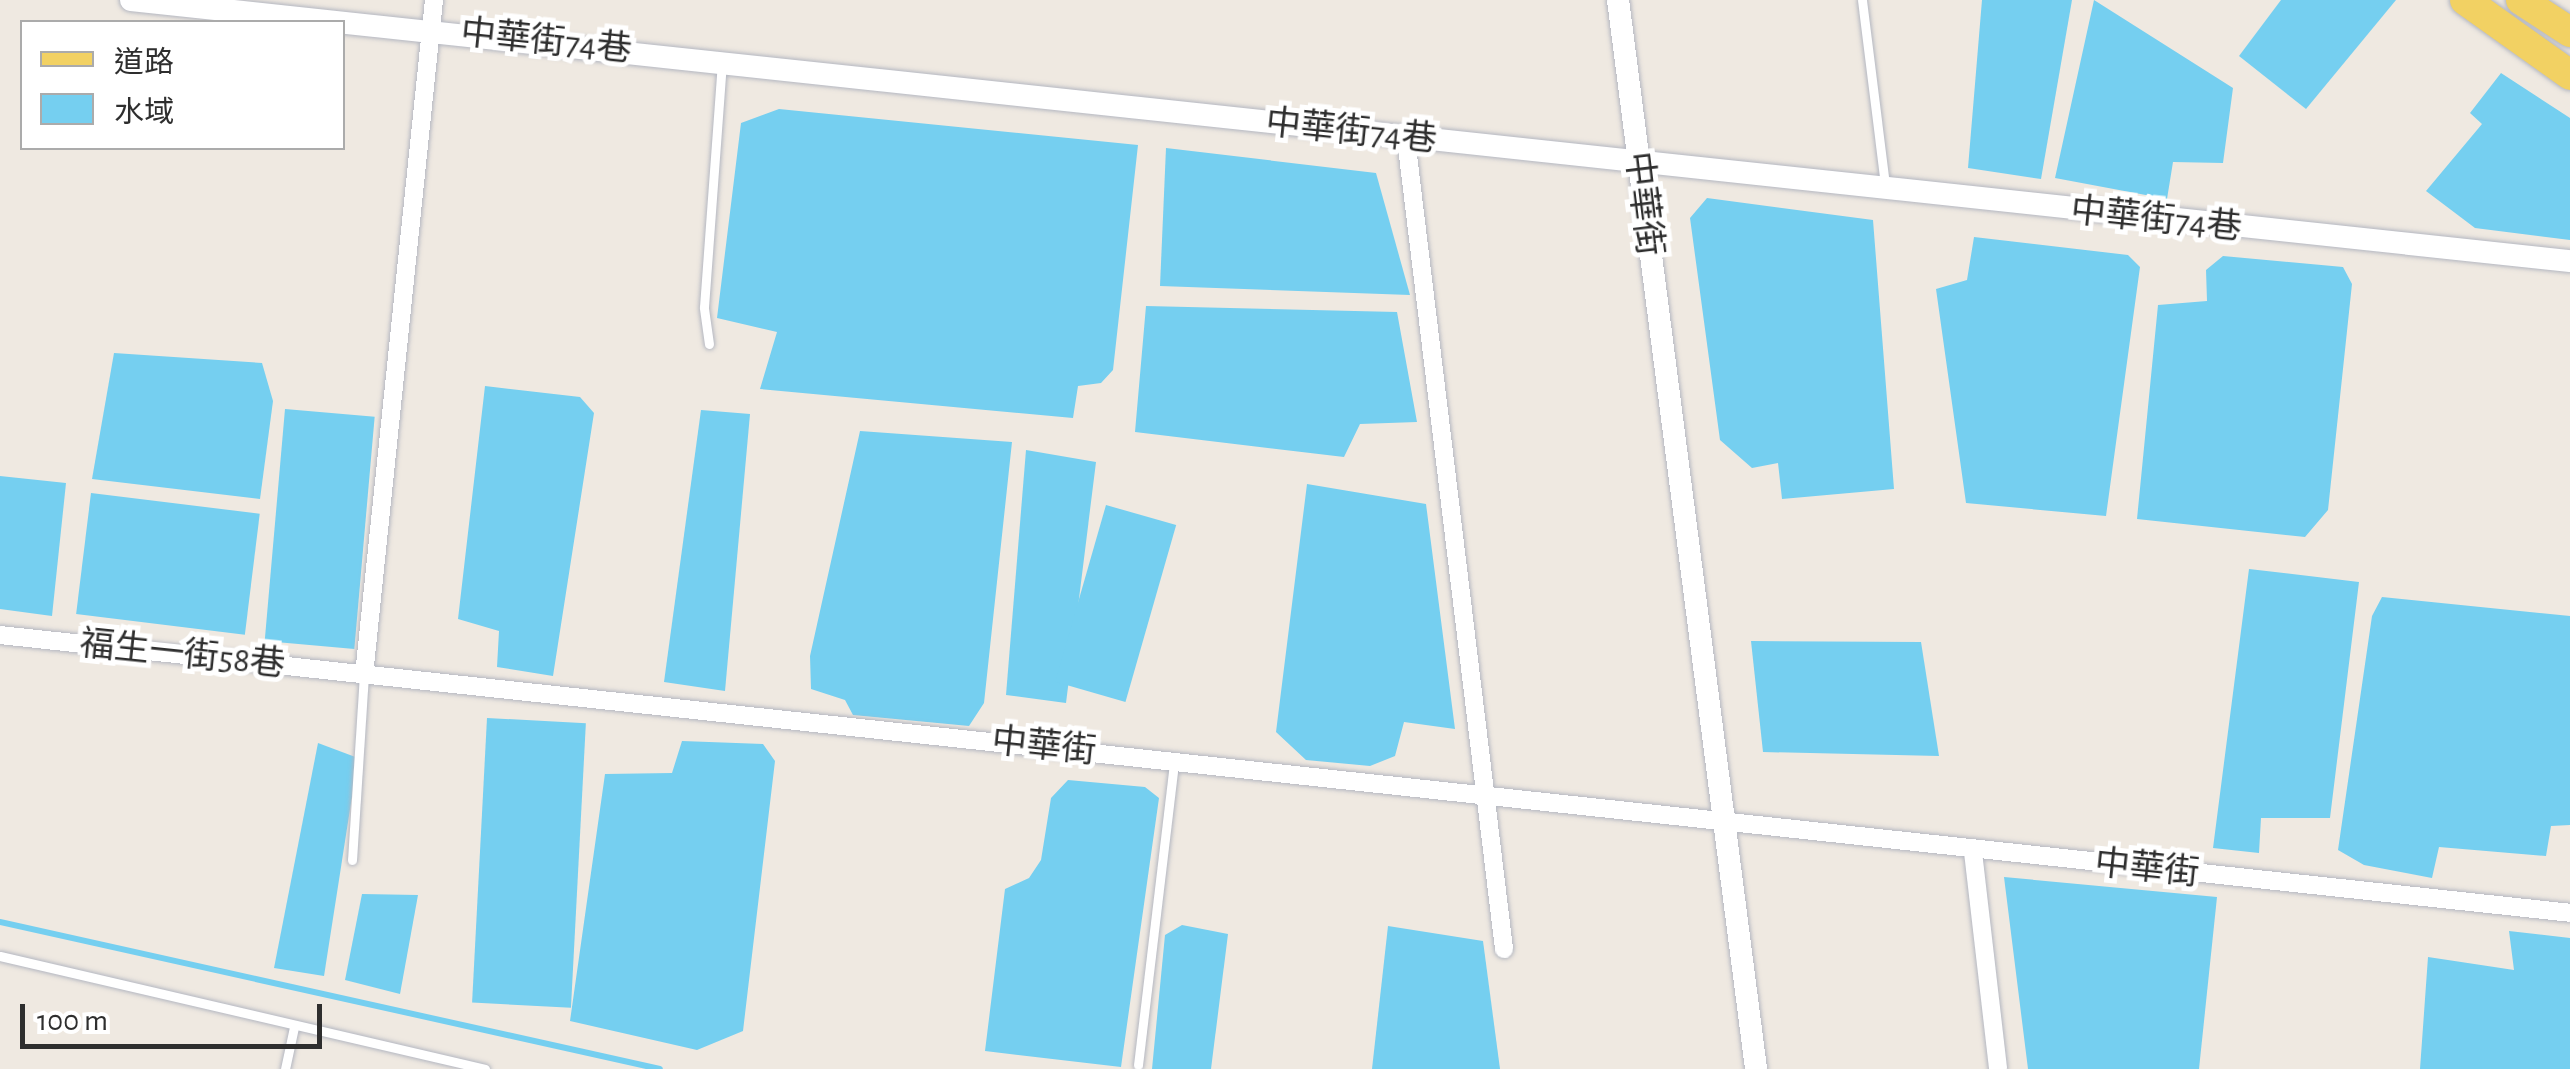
<!DOCTYPE html>
<html>
<head>
<meta charset="utf-8">
<style>
  body { margin:0 }
  #map { position:relative; width:2570px; height:1069px; overflow:hidden; background:#efe9e1; font-family:"Alegreya Sans","Noto Sans TC",sans-serif }
  div>[style] { position:absolute }
  [style*='--x'] { left:calc(var(--x)*1px); top:calc(var(--y)*1px); width:calc(var(--w)*1px); rotate:calc(var(--a)*1deg) }
  .water>* { inset:0; background:#75cff0; transform-origin:0 0 }
  .stream>* { height:6px; margin:-3px; padding:0 3px; transform-origin:3px; border-radius:3px; background:#75cff0 }
  .roads { filter:drop-shadow(0 0 2px #b4b7c1) drop-shadow(0 0 2px #b4b7c1) }
  .service>* { height:9px; margin:-4.5px; padding:0 4.5px; transform-origin:4.5px; border-radius:4.5px; background:#fff }
  .minor>* { height:18px; margin:-9px; padding:0 9px; transform-origin:9px; border-radius:9px; background:#fff }
  .tertiary>* { height:22px; margin:-11px; padding:0 11px; transform-origin:11px; border-radius:11px; background:#fff }
  .primary>* { height:30px; margin:-15px; padding:0 15px; transform-origin:15px; border-radius:15px; background:#f2d163 }
  span { translate:-50% -50%; white-space:nowrap; text-align:center; line-height:1.15; -webkit-text-stroke:10px #fff; paint-order:stroke }
  .street-label { font-size:35px; color:#2e2e2e }
  .legend { position:absolute; left:20px; top:20px; width:325px; height:130px; box-sizing:border-box; background:#fff; border:2px solid #ababab; margin:0; padding:12px 18px; list-style:none; font-size:30px; color:#2e2e2e }
  .legend li { display:flex; align-items:center; gap:20px; height:50px }
  .legend b { width:50px; border:2px solid #ababab }
  .scale { position:absolute; left:20px; top:1004px; width:302px; height:45px; box-sizing:border-box; border:5px solid #2e2e2e; border-top:0; padding-left:12px; font-size:30px; line-height:35px; white-space:nowrap; color:#2e2e2e; -webkit-text-stroke:8px #fff; paint-order:stroke }
</style>
</head>
<body>
<div id="map">
  <div class="water">
    <div style="clip-path:polygon(1982px 0,2072px 0,2041px 179px,1968px 168px)"></div>
    <div style="clip-path:polygon(2094px 0,2233px 88px,2223px 163px,2173px 162px,2167px 199px,2055px 178px)"></div>
    <div style="clip-path:polygon(2281px 0,2396px 0,2306px 109px,2239px 56px)"></div>
    <div style="clip-path:polygon(2501px 73px,2570px 118px,2570px 240px,2475px 228px,2426px 191px,2482px 124px,2470px 113px)"></div>
    <div style="clip-path:polygon(779px 109px,1138px 145px,1113px 370px,1101px 383px,1078px 386px,1073px 418px,760px 389px,777px 332px,717px 318px,741px 123px)"></div>
    <div style="clip-path:polygon(1166px 148px,1376px 173px,1410px 295px,1160px 286px)"></div>
    <div style="clip-path:polygon(1707px 198px,1873px 220px,1894px 489px,1782px 499px,1778px 463px,1752px 468px,1720px 440px,1690px 218px)"></div>
    <div style="clip-path:polygon(1974px 237px,2128px 255px,2140px 267px,2106px 516px,1966px 503px,1936px 289px,1967px 280px)"></div>
    <div style="clip-path:polygon(2223px 256px,2343px 267px,2352px 284px,2328px 510px,2305px 537px,2137px 519px,2158px 305px,2207px 301px,2206px 270px)"></div>
    <div style="clip-path:polygon(1146px 306px,1397px 312px,1417px 422px,1360px 424px,1344px 457px,1135px 432px)"></div>
    <div style="clip-path:polygon(114px 353px,262px 363px,273px 401px,260px 499px,92px 479px)"></div>
    <div style="clip-path:polygon(485px 386px,580px 397px,594px 413px,553px 676px,497px 667px,499px 631px,458px 619px)"></div>
    <div style="left:285px;top:409px;width:90px;height:233px;rotate:5deg"></div>
    <div style="clip-path:polygon(701px 410px,750px 414px,725px 691px,664px 682px)"></div>
    <div style="clip-path:polygon(860px 431px,1012px 442px,984px 703px,969px 726px,853px 715px,845px 700px,811px 689px,810px 656px)"></div>
    <div style="clip-path:polygon(1026px 450px,1096px 462px,1066px 703px,1006px 695px)"></div>
    <div style="clip-path:polygon(0 476px,66px 483px,52px 616px,0 609px)"></div>
    <div style="clip-path:polygon(1307px 484px,1426px 504px,1455px 729px,1404px 722px,1395px 756px,1370px 766px,1306px 760px,1276px 732px)"></div>
    <div style="left:91px;top:493px;width:170px;height:122px;rotate:7deg"></div>
    <div style="left:1106px;top:505px;width:73px;height:184px;rotate:16deg"></div>
    <div style="clip-path:polygon(2249px 569px,2359px 582px,2330px 818px,2261px 818px,2259px 853px,2213px 848px)"></div>
    <div style="clip-path:polygon(2382px 597px,2570px 616px,2570px 825px,2551px 826px,2546px 856px,2439px 847px,2432px 878px,2364px 865px,2338px 850px,2372px 616px)"></div>
    <div style="clip-path:polygon(1751px 641px,1921px 642px,1939px 756px,1763px 752px)"></div>
    <div style="left:487px;top:718px;width:99px;height:285px;rotate:3deg"></div>
    <div style="clip-path:polygon(682px 741px,763px 744px,775px 761px,743px 1031px,697px 1050px,570px 1021px,605px 774px,672px 773px)"></div>
    <div style="clip-path:polygon(318px 743px,358px 758px,324px 976px,274px 968px)"></div>
    <div style="clip-path:polygon(1068px 780px,1145px 787px,1159px 798px,1121px 1067px,985px 1051px,1005px 889px,1029px 878px,1041px 860px,1051px 798px)"></div>
    <div style="clip-path:polygon(2004px 877px,2217px 897px,2199px 1069px,2028px 1069px)"></div>
    <div style="clip-path:polygon(362px 894px,418px 895px,400px 994px,345px 980px)"></div>
    <div style="clip-path:polygon(1182px 925px,1228px 934px,1211px 1069px,1152px 1069px,1165px 935px)"></div>
    <div style="clip-path:polygon(1388px 926px,1483px 941px,1500px 1069px,1372px 1069px)"></div>
    <div style="clip-path:polygon(2509px 931px,2570px 938px,2570px 1069px,2420px 1069px,2428px 957px,2514px 970px)"></div>
  </div>
  <div class="stream">
    <div style="--x:0;--y:922;--w:676;--a:12.56"></div>
  </div>
  <div class="roads">
    <div class="service">
      <div style="--x:1862;--y:0;--w:185;--a:82.9"></div>
      <div style="--x:709;--y:344;--w:37;--a:-98"></div>
      <div style="--x:704;--y:307;--w:245;--a:-85.8"></div>
      <div style="--x:352;--y:860;--w:185;--a:-86.3"></div>
      <div style="--x:0;--y:956;--w:498;--a:13.1"></div>
      <div style="--x:1138;--y:1065;--w:306;--a:-83.2"></div>
      <div style="--x:285;--y:1069;--w:43;--a:-77.9"></div>
    </div>
    <div class="minor">
      <div style="--x:1406;--y:139;--w:816;--a:83.1"></div>
      <div style="--x:0;--y:635;--w:2585;--a:6.17"></div>
      <div style="--x:364;--y:675;--w:679;--a:-84.08"></div>
      <div style="--x:1973;--y:852;--w:218;--a:83.4"></div>
    </div>
    <div class="tertiary">
      <div style="--x:131;--y:0;--w:2453;--a:6.11"></div>
      <div style="--x:1618;--y:0;--w:1078;--a:82.64"></div>
    </div>
    <div class="primary">
      <div style="--x:2465;--y:0;--w:129;--a:35.5"></div>
      <div style="--x:2521;--y:0;--w:59;--a:33.1"></div>
    </div>
  </div>
  <div class="street-label">
    <span style="left:546px;top:42px;rotate:6deg">中華街74巷</span>
    <span style="left:1351px;top:132px;rotate:6deg">中華街74巷</span>
    <span style="left:1643px;top:204px;rotate:83deg">中華街</span>
    <span style="left:2156px;top:220px;rotate:6deg">中華街74巷</span>
    <span style="left:182px;top:655px;rotate:6deg">福生一街58巷</span>
    <span style="left:1044px;top:747px;rotate:6deg">中華街</span>
    <span style="left:2147px;top:869px;rotate:6deg">中華街</span>
  </div>
  <ul class="legend">
  <li><b style="height:12px;background:#f2d163"></b>道路</li>
  <li><b style="height:28px;background:#75cff0"></b>水域</li>
  </ul>
  <div class="scale">100 m</div>
</div>
</body>
</html>
